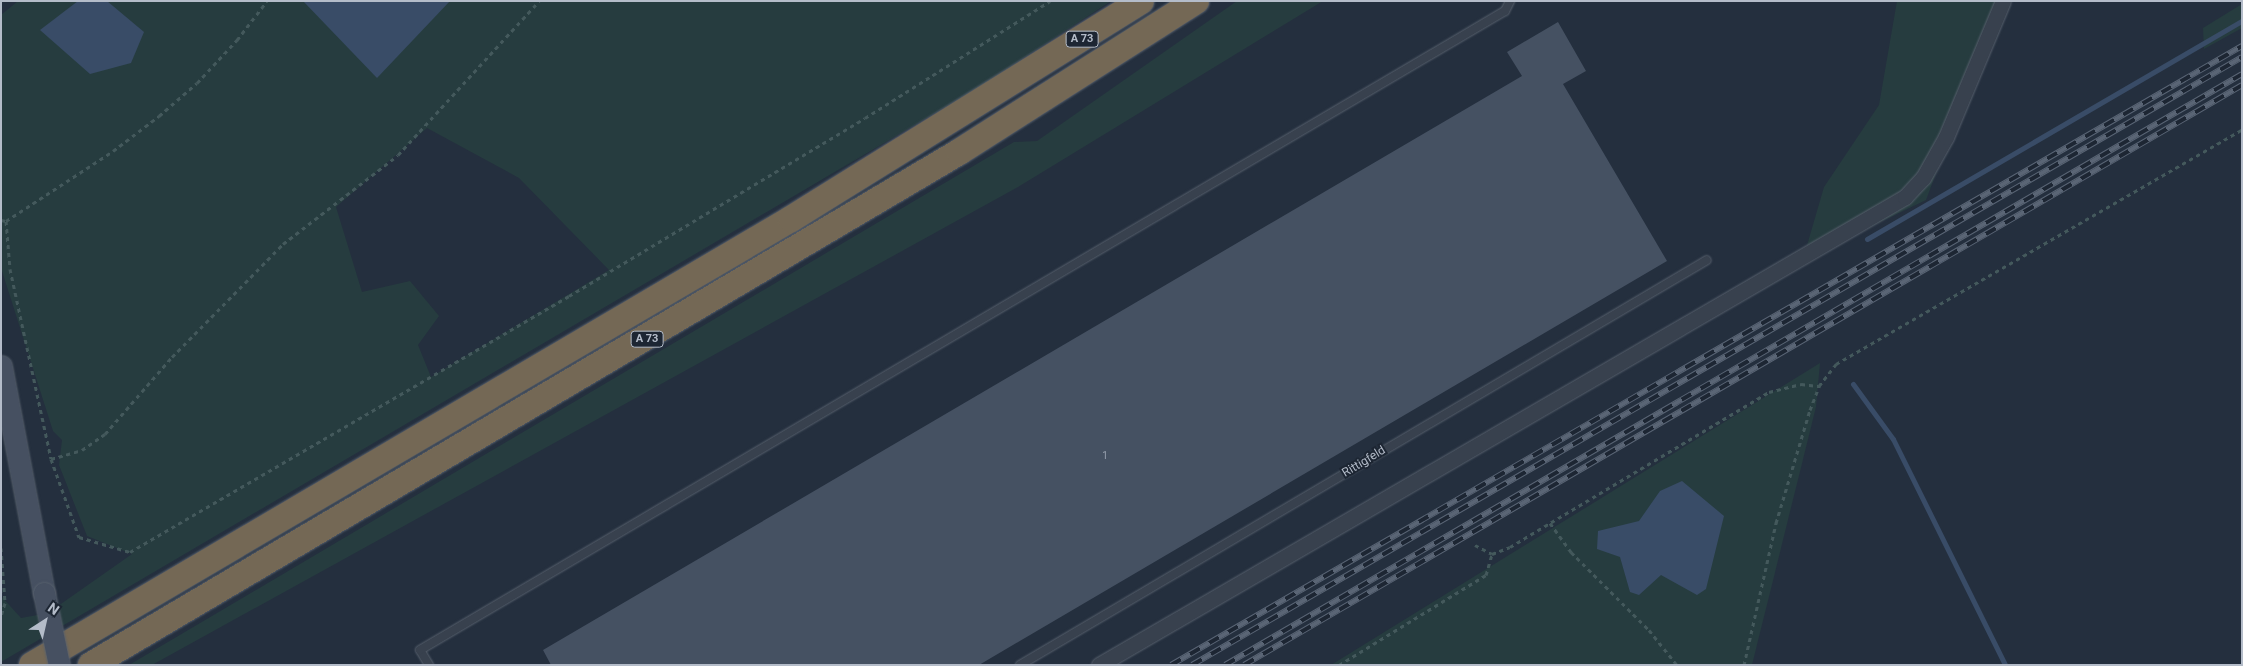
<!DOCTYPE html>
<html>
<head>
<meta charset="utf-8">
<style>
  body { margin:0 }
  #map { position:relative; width:2243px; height:666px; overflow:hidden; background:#242f3e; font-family:Roboto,sans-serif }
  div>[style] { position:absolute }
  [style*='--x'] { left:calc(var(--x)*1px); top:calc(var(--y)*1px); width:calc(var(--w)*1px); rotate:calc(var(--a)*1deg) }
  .green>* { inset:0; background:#263c3f }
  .water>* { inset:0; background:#394c67 }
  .stream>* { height:5px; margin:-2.5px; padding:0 2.5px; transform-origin:2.5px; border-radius:2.5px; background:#394c67 }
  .building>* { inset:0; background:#455162 }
  .path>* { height:3px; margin-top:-1.5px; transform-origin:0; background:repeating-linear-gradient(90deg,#44595c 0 4px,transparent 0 8px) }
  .roads { filter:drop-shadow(0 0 1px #565f6c) drop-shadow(0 0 1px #565f6c) }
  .lane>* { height:8px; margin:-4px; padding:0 4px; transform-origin:4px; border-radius:4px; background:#38414e }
  .street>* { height:15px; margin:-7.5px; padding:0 7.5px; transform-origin:7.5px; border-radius:7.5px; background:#38414e }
  .secondary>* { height:21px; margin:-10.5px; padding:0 10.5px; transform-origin:10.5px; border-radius:10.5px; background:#465061 }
  .highway>* { height:26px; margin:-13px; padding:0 13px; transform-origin:13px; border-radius:13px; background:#746855 }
  .rail>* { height:5.5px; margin-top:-2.75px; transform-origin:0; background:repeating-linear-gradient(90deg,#1d2633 0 11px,#5a6575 0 22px); box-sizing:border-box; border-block:1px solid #5a6575 }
  .bridges { filter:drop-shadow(0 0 1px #565f6c) drop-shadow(0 0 1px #565f6c) }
  .secondary-bridge>* { height:21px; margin:-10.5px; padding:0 10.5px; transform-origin:10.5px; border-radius:10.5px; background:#465061 }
  span { translate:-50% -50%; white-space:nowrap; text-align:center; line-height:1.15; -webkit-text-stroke:4px #1d2633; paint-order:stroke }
  .number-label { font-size:10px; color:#98a1af }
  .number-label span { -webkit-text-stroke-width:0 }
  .shield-label span { padding:1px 4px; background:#1d2633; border:1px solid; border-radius:4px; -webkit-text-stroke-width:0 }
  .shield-label { font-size:11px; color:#b4bcc9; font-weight:700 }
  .street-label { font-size:12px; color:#b4bcc9 }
  .frame { position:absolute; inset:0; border:2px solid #b4bcc9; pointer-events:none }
  .north { position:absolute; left:20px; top:596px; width:50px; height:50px; -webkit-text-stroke:4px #1d2633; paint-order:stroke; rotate:35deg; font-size:14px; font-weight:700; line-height:20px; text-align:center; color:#b4bcc9 }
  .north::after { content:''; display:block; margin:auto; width:18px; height:22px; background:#b4bcc9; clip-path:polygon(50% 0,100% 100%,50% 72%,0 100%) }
</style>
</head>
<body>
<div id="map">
  <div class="green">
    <div style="clip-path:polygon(evenodd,18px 1px,1111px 1px,981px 86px,1px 662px,1px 596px,21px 618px,48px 613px,132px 554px,87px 536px,59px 465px,62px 440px,53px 431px,1px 268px,1px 15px,18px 1px,427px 128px,519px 178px,609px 270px,431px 377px,418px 345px,439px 316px,410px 281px,362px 292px,336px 207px,427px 128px)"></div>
    <div style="clip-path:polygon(1237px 1px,1323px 1px,1018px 187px,152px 665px,129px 665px,1014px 142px,1037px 141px)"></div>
    <div style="clip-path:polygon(1897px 1px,2001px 1px,1926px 200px,1803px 259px,1824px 187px,1879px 105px)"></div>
    <div style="clip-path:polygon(2242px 4px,2242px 28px,2204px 49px,2203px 28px)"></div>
    <div style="clip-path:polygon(1820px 363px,1816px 407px,1752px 665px,1331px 665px)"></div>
  </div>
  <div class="water">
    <div style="clip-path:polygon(78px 1px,107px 1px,144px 32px,131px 63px,90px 74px,40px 30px)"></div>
    <div style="clip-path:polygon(303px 1px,450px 1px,377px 78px)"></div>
    <div style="clip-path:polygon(1682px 481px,1724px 516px,1706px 589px,1697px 595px,1661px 575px,1639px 595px,1630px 592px,1620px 557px,1597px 549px,1598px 531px,1639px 521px,1660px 491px)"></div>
  </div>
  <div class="stream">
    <div style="--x:1867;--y:239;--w:434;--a:-30.2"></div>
    <div style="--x:1853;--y:384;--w:68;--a:54"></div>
    <div style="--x:1893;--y:439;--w:252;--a:63.6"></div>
  </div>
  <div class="building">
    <div style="clip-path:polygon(1558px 22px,1586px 71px,1563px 84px,1667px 261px,979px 665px,551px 665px,543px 650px,1522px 76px,1507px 52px)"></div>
  </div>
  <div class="path">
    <div style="--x:1;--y:220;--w:5;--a:11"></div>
    <div style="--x:6;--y:221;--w:128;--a:-33.2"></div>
    <div style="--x:113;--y:151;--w:58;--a:-37.3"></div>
    <div style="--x:159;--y:116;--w:50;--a:-41"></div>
    <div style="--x:197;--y:83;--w:59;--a:-47.1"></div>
    <div style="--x:237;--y:40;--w:49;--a:-52.4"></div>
    <div style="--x:6;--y:221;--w:48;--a:85.2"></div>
    <div style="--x:10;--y:269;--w:194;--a:77.8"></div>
    <div style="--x:51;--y:459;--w:83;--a:70.3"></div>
    <div style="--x:79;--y:537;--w:53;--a:16.4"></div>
    <div style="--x:130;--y:552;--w:508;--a:-30.25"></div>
    <div style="--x:569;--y:296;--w:345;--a:-31"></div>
    <div style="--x:865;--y:118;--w:219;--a:-32.3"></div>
    <div style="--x:51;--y:459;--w:32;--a:-16"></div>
    <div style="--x:82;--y:450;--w:28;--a:-35"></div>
    <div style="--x:105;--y:434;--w:102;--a:-49"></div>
    <div style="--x:172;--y:357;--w:158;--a:-45.5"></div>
    <div style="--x:283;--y:244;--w:145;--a:-37.7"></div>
    <div style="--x:398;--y:155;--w:209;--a:-47.5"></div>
    <div style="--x:1550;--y:523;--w:36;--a:54"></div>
    <div style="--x:1571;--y:552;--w:110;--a:45"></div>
    <div style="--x:1649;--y:630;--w:45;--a:51.3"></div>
    <div style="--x:1475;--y:545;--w:19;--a:28"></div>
    <div style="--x:1492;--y:554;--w:19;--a:-21"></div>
    <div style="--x:1510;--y:547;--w:302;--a:-30.9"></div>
    <div style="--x:1769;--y:392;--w:33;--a:-14"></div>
    <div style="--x:1801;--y:384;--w:17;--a:7"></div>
    <div style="--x:1;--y:548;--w:55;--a:85.8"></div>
    <div style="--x:5;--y:603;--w:14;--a:107"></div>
    <div style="--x:1339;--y:665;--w:172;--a:-31.5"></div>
    <div style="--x:1486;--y:575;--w:22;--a:-74"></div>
    <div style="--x:1744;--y:665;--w:146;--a:-77.3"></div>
    <div style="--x:1776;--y:523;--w:118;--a:-73.3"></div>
    <div style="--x:1810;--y:410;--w:26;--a:-69"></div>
    <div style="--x:1819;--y:386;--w:28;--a:-52"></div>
    <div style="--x:1836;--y:364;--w:469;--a:-30"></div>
  </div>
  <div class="roads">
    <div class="lane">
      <div style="--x:429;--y:665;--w:17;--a:-121"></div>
      <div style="--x:420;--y:650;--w:1259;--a:-30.5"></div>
      <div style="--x:1505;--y:11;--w:11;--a:-63"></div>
      <div style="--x:1020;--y:665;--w:797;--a:-30.52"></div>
    </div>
    <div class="street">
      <div style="--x:1099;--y:665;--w:932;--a:-30.14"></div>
      <div style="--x:1905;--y:197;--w:26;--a:-47"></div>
      <div style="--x:1923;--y:178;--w:47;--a:-60.7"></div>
      <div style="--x:1946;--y:137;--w:147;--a:-67.3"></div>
    </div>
    <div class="secondary">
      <div style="--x:1;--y:366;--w:231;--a:79.3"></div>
    </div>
    <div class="highway">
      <div style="--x:32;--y:665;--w:880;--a:-30.44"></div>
      <div style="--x:791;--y:219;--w:412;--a:-31.9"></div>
      <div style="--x:91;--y:665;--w:1008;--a:-30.58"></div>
      <div style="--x:959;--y:152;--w:281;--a:-32.5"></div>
    </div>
  </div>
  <div class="rail">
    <div style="--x:1171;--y:665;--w:1237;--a:-30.03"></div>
    <div style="--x:1192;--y:665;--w:1213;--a:-30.07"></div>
    <div style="--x:1225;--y:665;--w:1176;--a:-30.16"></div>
    <div style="--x:1244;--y:665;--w:1154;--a:-30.16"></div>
  </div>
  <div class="bridges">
    <div class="secondary-bridge">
      <div style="--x:44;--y:593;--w:74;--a:78.2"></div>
    </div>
  </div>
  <div class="number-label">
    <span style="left:1105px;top:456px">1</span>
  </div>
  <div class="shield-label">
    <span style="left:1082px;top:39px">A 73</span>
    <span style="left:647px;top:339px">A 73</span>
  </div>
  <div class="street-label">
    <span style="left:1364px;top:462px;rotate:-31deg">Rittigfeld</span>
  </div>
  <div class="frame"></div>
  <div class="north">N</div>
</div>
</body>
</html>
